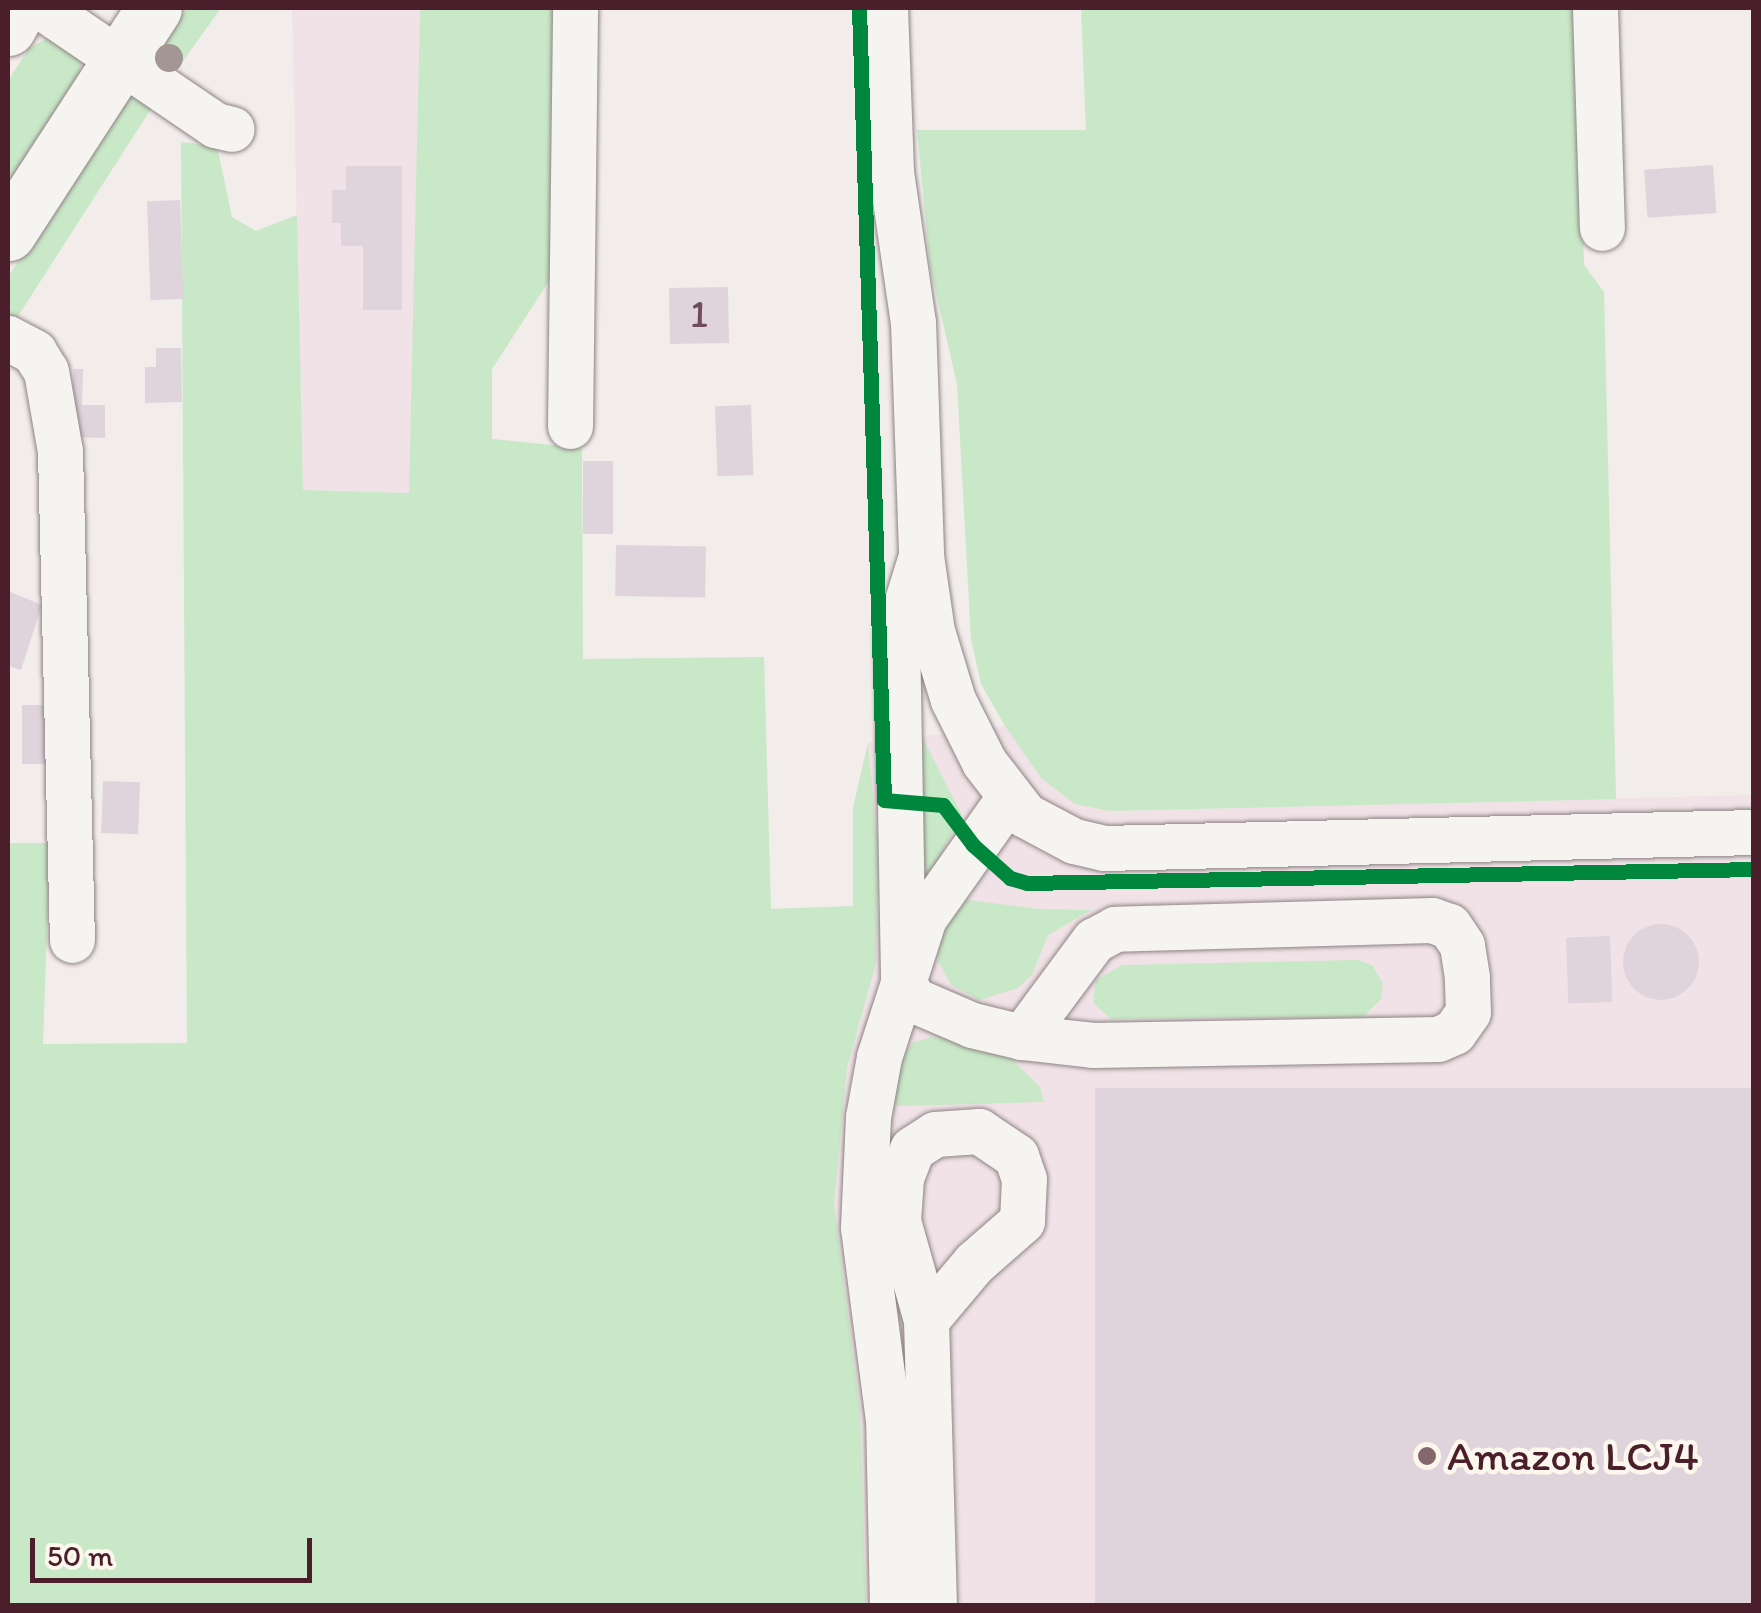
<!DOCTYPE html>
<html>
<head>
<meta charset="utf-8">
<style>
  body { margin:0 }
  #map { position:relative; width:1761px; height:1613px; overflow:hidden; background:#f2eceb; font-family:Itim,sans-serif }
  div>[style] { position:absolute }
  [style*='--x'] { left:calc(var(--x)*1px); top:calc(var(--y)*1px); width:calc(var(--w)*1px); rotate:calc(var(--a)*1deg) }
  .built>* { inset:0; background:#f0e2e7 }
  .green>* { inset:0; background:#c9e8c7 }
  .building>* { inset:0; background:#dfd4db; transform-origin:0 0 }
  .round { border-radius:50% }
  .roads { filter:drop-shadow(0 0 2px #8e8385) drop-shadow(0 0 2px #8e8385) }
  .minor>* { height:45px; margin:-22.5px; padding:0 22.5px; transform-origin:22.5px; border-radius:22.5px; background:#f5f4f0 }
  .major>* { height:55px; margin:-27.5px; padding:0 27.5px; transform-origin:27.5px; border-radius:27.5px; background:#f5f4f0 }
  .cycleway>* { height:15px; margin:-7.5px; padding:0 7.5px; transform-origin:7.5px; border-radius:7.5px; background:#00873e }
  .trees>* { width:28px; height:28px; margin:-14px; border-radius:50%; background:#a39693 }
  .dots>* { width:28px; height:28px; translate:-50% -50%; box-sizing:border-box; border:5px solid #fbf7ec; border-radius:50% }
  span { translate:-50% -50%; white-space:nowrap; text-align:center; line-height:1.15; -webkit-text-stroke:9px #fbf7ec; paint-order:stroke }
  .number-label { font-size:38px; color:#6f4c57 }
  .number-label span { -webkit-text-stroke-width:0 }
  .poi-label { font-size:42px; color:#4a1f2b }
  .left { translate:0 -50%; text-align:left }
  .frame { position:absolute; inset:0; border:10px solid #4a1f2b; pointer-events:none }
  .scale { position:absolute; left:30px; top:1538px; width:282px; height:45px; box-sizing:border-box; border:5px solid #4a1f2b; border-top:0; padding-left:12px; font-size:30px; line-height:35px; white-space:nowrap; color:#4a1f2b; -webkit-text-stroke:8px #fbf7ec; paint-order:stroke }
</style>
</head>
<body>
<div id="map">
  <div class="built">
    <div style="clip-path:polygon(292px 8px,420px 8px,410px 493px,303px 490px)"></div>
    <div style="clip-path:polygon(1005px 726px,1041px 778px,1110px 811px,1753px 795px,1753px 1605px,797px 1605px,770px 909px,853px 906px,853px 808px,868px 743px)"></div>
  </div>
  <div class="green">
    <div style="clip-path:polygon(187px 8px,221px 8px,171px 78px,149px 63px)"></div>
    <div style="clip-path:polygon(420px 8px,558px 8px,555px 272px,492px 369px,492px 439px,582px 448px,583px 659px,764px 657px,771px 909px,853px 906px,853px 808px,868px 743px,878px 849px,876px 963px,847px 1068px,834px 1204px,860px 1410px,866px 1605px,8px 1606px,8px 843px,50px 843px,43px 1044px,187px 1043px,181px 142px,217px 146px,232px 217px,256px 231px,297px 215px,303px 490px,409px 493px)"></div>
    <div style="clip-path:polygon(1081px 8px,1577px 8px,1584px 265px,1604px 292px,1616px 799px,1110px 811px,1075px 804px,1041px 778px,1005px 726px,981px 684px,971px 639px,957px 384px,930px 267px,917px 130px,1086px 130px)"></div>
    <div style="clip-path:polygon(48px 38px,81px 60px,80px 75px,8px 187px,8px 81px,29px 48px)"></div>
    <div style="clip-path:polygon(136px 82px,158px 98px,13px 324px,8px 320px,8px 277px)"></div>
    <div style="clip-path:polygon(912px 717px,962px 815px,915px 902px)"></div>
    <div style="clip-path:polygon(961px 899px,1039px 909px,1091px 910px,1048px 935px,1032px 975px,1018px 988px,979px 1000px,951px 985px,938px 961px,936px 938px)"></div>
    <div style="clip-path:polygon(1357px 960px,1372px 965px,1383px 983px,1381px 999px,1363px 1017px,1111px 1019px,1093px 1003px,1096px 980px,1122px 965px)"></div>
    <div style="clip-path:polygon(931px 1037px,950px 1037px,1011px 1059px,1040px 1087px,1044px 1102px,898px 1106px,889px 1095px,892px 1067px,914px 1042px)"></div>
  </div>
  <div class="building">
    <div style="left:1713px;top:165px;width:48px;height:69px;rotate:86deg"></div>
    <div style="clip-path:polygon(346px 166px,402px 166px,402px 310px,363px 310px,363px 246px,341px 246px,341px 223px,332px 223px,332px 190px,346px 190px)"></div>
    <div style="left:180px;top:200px;width:99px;height:33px;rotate:88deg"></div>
    <div style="left:728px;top:287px;width:56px;height:59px;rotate:89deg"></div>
    <div style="clip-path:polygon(156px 348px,181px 348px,182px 402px,145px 403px,145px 367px,156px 367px)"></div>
    <div style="clip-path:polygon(73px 369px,83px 369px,82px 405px,105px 405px,105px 438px,72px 437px)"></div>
    <div style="left:751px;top:405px;width:70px;height:36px;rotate:88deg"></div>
    <div style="left:583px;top:461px;width:30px;height:73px"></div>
    <div style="left:616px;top:545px;width:90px;height:51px;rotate:1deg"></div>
    <div style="clip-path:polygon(8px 591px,42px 605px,21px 670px,8px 666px)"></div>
    <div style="left:22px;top:705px;width:26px;height:59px"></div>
    <div style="left:103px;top:781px;width:37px;height:52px;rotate:2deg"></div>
    <div class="round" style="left:1623px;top:924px;width:76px;height:76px"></div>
    <div style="left:1610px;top:936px;width:66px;height:44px;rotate:88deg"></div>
    <div style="left:1754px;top:1088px;width:518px;height:659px;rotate:90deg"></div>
  </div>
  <div class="roads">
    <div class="minor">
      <div style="--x:43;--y:8;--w:208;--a:34.2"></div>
      <div style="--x:215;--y:125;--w:17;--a:13"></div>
      <div style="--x:885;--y:8;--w:164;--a:87.9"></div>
      <div style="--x:891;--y:172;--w:152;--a:81.7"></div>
      <div style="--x:913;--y:322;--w:234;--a:88"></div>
      <div style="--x:921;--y:556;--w:76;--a:81.7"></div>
      <div style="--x:932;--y:631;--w:72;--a:73.1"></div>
      <div style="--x:953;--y:700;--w:69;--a:63.4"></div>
      <div style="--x:984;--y:762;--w:67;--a:52.3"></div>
      <div style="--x:1025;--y:815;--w:55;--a:28"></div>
      <div style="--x:1074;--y:841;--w:31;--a:13"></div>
      <div style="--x:1104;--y:848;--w:650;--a:-1.41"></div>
      <div style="--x:1595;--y:8;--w:220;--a:88.2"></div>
      <div style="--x:8;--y:338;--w:30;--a:28"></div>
      <div style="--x:34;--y:352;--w:22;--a:58"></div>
      <div style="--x:46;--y:371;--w:81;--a:80.1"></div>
      <div style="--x:60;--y:451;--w:489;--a:88.6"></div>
      <div style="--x:570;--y:426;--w:418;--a:-89.3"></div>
      <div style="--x:921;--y:556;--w:81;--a:107.3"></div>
      <div style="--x:897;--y:633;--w:349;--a:89"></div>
      <div style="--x:903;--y:982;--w:21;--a:59"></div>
      <div style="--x:914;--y:1000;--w:63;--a:23.3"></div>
      <div style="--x:972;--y:1025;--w:51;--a:13.5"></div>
      <div style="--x:1022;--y:1037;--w:71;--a:6.4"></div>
      <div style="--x:1093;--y:1045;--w:345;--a:-1"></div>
      <div style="--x:1438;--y:1039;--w:17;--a:-24"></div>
      <div style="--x:1454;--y:1032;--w:24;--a:-55"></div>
      <div style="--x:1468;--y:1012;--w:35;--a:-92"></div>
      <div style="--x:1467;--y:977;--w:32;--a:-99"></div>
      <div style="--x:1462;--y:945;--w:23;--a:-124"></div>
      <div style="--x:1449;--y:926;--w:18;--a:-161"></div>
      <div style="--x:1432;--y:920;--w:317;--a:178.4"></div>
      <div style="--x:1115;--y:929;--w:24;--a:152"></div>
      <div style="--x:1094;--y:940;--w:121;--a:126.6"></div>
      <div style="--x:926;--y:1320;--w:75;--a:-49.9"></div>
      <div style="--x:974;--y:1263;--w:64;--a:-41.2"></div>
      <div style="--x:1022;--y:1221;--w:42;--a:-87.3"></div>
      <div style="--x:1024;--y:1179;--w:24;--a:-109"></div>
      <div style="--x:1016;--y:1156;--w:45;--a:-146"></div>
      <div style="--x:979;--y:1131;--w:44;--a:176.1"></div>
      <div style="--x:935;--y:1134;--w:27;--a:147"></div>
      <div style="--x:912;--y:1149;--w:30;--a:111"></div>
      <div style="--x:901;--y:1177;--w:44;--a:93.9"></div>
      <div style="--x:898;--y:1221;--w:103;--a:74.2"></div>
      <div style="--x:926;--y:1320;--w:286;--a:88.4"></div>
      <div style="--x:892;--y:1606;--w:186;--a:-91.2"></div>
      <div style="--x:888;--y:1420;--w:195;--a:-97.4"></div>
      <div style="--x:863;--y:1227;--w:110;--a:-87.4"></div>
      <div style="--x:868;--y:1117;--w:61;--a:-79.6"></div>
      <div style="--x:879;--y:1057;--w:146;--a:-72.1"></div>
      <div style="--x:924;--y:918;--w:146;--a:-54.8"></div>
    </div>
    <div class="major">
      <div style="--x:8;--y:28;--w:23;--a:-61"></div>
      <div style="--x:8;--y:233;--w:268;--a:-57"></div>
    </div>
  </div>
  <div class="cycleway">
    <div style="--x:859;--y:8;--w:792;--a:88.19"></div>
    <div style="--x:884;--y:800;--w:59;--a:4.8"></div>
    <div style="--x:943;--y:805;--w:50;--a:53.1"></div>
    <div style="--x:973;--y:845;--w:50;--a:41.7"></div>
    <div style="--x:1010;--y:878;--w:18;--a:16"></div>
    <div style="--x:1027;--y:883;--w:727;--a:-1.1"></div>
  </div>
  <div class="trees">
    <div style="left:169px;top:58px"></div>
  </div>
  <div class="dots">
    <div style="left:1427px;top:1456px;background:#85676e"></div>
  </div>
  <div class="number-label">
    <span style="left:699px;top:315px">1</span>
  </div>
  <div class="poi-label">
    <span class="left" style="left:1447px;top:1456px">Amazon LCJ4</span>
  </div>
  <div class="frame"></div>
  <div class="scale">50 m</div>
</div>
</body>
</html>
